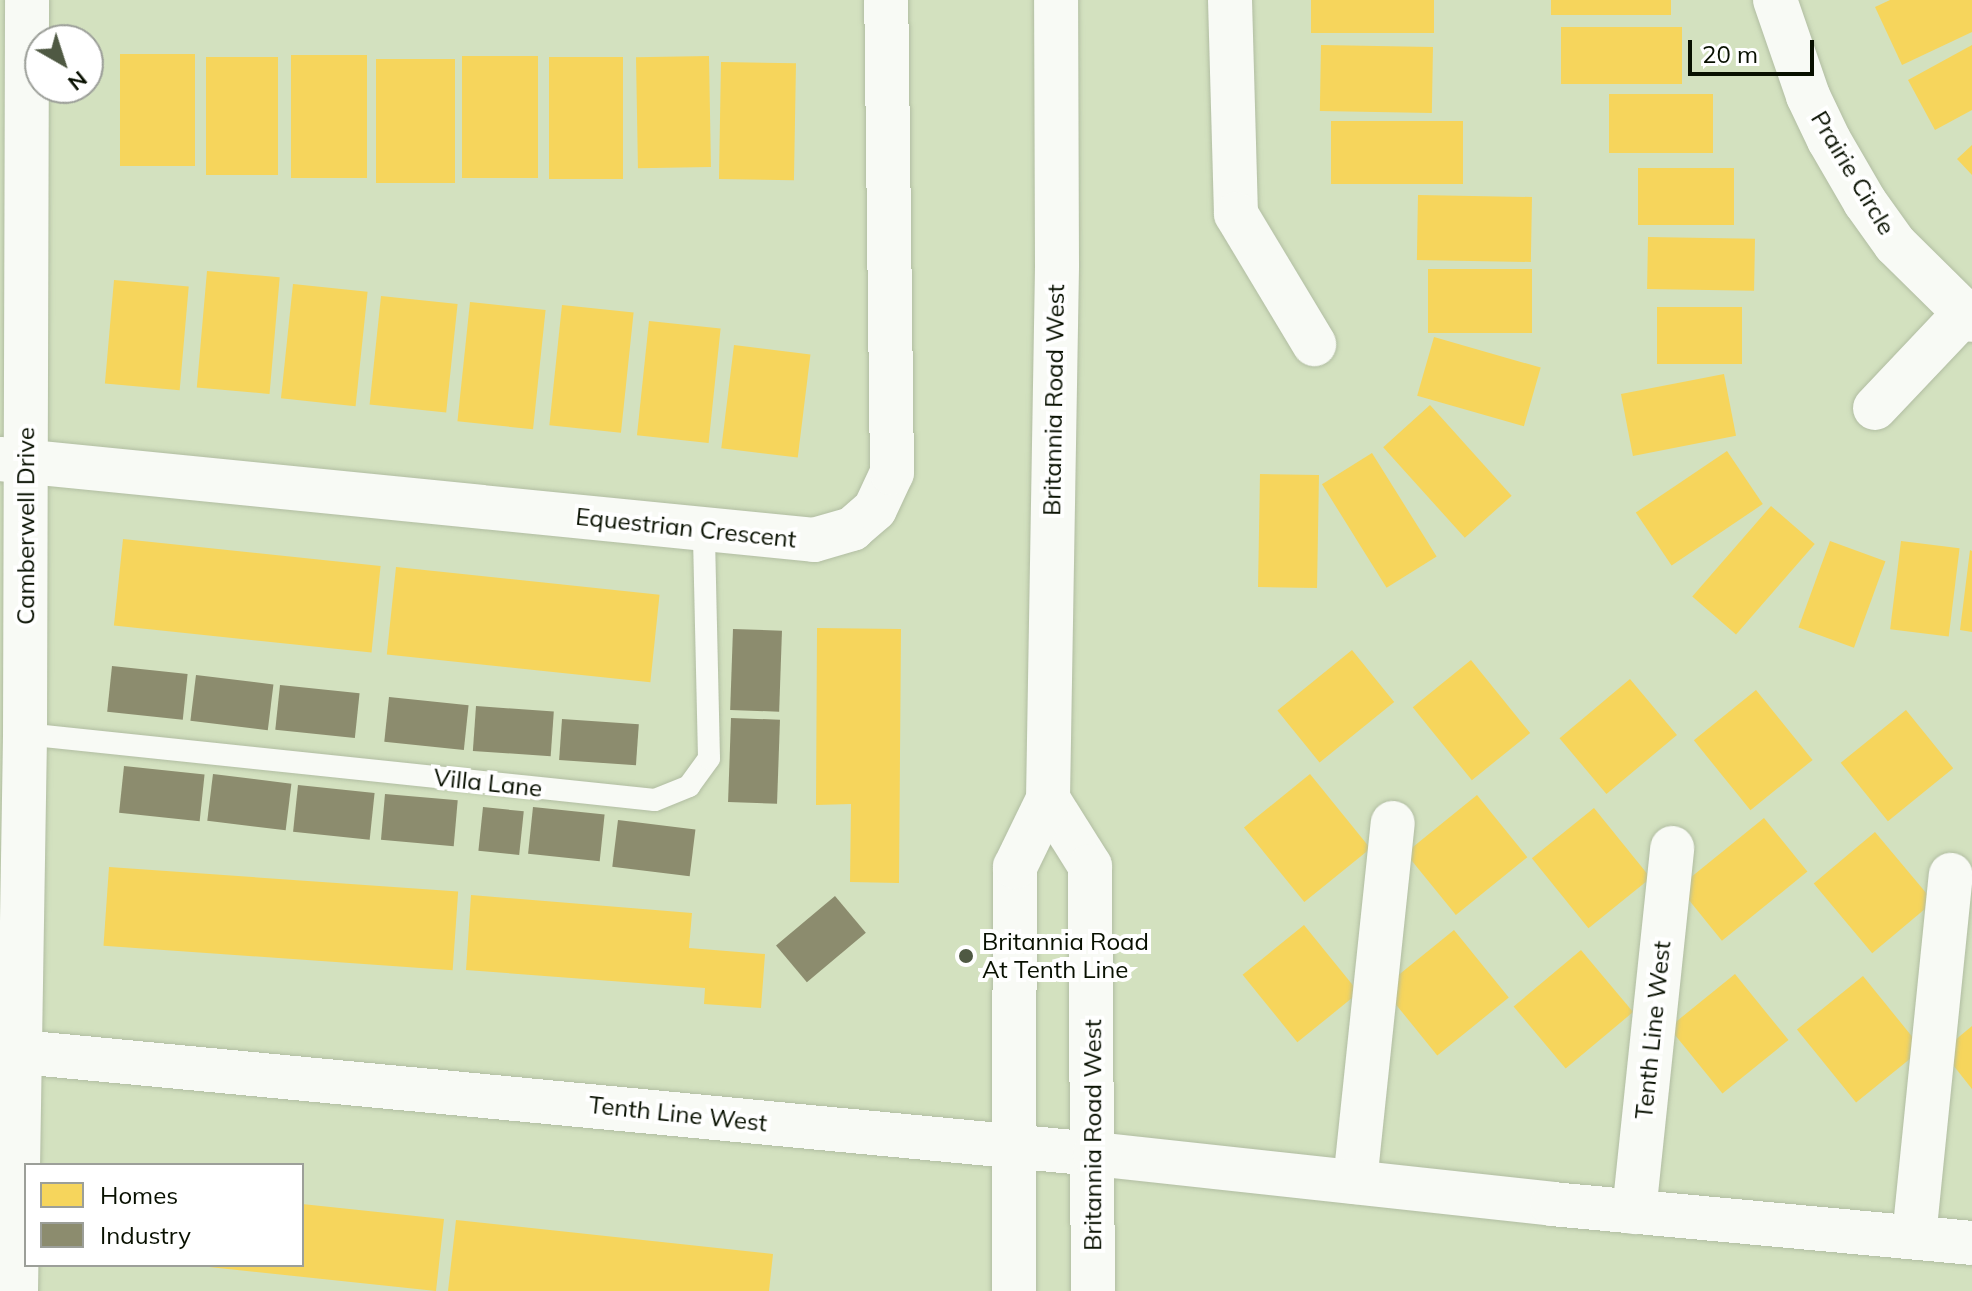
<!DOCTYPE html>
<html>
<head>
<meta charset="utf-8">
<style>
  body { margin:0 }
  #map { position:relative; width:1972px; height:1291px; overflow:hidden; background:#d3e1bf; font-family:Mulish,sans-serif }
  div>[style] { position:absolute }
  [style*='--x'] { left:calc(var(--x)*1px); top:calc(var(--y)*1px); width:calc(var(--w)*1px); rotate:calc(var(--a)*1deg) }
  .homes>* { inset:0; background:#f6d55c; transform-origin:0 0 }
  .industry>* { inset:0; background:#8c8c6e; transform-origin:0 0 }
  .roads { filter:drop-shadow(0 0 2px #b1bda2) drop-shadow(0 0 2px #b1bda2) }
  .lane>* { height:22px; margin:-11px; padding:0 11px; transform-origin:11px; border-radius:11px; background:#f8faf5 }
  .street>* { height:44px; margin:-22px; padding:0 22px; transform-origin:22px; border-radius:22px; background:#f8faf5 }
  .secondary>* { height:44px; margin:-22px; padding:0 22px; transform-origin:22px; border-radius:22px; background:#f8faf5 }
  .dots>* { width:22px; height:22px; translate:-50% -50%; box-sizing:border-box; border:4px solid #fff; border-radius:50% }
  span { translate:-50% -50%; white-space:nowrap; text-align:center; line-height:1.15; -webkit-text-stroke:8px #fff; paint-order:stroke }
  .street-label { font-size:24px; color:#081000 }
  .poi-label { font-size:24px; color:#081000 }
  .left { translate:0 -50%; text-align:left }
  .legend { position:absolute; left:24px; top:1163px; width:280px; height:104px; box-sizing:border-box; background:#fff; border:2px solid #9c9f99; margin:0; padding:10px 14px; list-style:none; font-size:24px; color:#081000 }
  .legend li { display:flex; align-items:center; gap:16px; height:40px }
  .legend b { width:40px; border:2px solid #9c9f99 }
  .north { position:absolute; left:24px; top:24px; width:80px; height:80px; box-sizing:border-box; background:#fff; border:2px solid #9c9f99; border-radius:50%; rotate:141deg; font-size:22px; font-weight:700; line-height:32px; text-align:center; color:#081000 }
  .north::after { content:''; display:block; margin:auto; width:28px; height:36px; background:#4f5943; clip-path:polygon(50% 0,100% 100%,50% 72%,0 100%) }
  .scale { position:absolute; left:1688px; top:40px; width:126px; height:36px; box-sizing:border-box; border:4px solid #081000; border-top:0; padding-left:10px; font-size:24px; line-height:28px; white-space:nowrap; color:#081000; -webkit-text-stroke:6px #fff; paint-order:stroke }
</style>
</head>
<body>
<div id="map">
  <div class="homes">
    <div style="left:1311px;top:0;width:123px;height:33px"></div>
    <div style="left:1551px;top:0;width:120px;height:15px"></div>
    <div style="clip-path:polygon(1890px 0,1972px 0,1972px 32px,1902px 65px,1875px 7px)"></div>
    <div style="left:1561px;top:27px;width:121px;height:57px"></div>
    <div style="left:1321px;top:45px;width:112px;height:66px;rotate:1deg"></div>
    <div style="clip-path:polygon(1972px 45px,1972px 110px,1935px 130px,1908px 80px)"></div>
    <div style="left:195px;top:54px;width:112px;height:75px;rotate:90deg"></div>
    <div style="left:367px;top:55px;width:123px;height:76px;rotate:90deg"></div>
    <div style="left:538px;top:56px;width:122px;height:76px;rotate:90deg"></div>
    <div style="left:709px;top:56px;width:111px;height:73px;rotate:89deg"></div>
    <div style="left:278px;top:57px;width:118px;height:72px;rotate:90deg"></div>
    <div style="left:549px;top:57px;width:74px;height:122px"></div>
    <div style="left:376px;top:59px;width:79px;height:124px"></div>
    <div style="left:721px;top:62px;width:75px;height:117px;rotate:1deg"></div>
    <div style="left:1609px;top:94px;width:104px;height:59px"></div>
    <div style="left:1331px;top:121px;width:132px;height:63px"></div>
    <div style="clip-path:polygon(1972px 145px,1972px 175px,1957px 159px)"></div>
    <div style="left:1638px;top:168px;width:96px;height:57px"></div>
    <div style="left:1418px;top:195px;width:114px;height:65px;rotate:1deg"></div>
    <div style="left:1648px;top:237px;width:107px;height:52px;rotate:1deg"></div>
    <div style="left:1428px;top:269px;width:104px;height:64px"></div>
    <div style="left:207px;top:271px;width:73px;height:117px;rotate:5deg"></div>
    <div style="left:114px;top:280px;width:75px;height:104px;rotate:5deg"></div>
    <div style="left:293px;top:284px;width:75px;height:115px;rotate:6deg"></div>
    <div style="left:381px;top:296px;width:77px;height:109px;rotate:6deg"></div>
    <div style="left:470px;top:302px;width:76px;height:120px;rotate:6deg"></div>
    <div style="left:562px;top:305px;width:72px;height:121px;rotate:6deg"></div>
    <div style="left:1657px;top:307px;width:85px;height:57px"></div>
    <div style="left:649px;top:321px;width:72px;height:115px;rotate:6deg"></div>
    <div style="left:1434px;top:337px;width:111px;height:61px;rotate:16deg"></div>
    <div style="left:734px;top:345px;width:77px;height:104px;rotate:7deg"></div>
    <div style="left:1724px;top:374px;width:63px;height:105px;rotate:79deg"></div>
    <div style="left:1430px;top:405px;width:122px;height:63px;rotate:48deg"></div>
    <div style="left:1727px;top:451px;width:64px;height:110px;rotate:56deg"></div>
    <div style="left:1372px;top:453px;width:122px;height:59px;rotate:58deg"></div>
    <div style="left:1260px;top:474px;width:59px;height:113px;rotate:1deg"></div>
    <div style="left:1771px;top:506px;width:58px;height:120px;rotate:41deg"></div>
    <div style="left:123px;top:539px;width:259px;height:87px;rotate:6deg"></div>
    <div style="left:1830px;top:541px;width:59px;height:92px;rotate:20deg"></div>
    <div style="left:1901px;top:541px;width:59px;height:89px;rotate:7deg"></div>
    <div style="clip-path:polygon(1970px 550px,1972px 551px,1972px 632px,1960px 630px)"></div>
    <div style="left:396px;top:567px;width:265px;height:88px;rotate:6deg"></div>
    <div style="clip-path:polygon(817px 628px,901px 629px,899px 883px,850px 882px,851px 804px,816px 805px)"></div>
    <div style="left:1352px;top:650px;width:67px;height:96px;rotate:51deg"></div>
    <div style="left:1471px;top:660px;width:94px;height:75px;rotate:51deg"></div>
    <div style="left:1630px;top:679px;width:73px;height:92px;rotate:50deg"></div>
    <div style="left:1756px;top:690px;width:90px;height:80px;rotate:51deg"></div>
    <div style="left:1906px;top:710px;width:75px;height:84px;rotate:51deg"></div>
    <div style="left:1310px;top:774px;width:96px;height:85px;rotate:51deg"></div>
    <div style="left:1477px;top:795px;width:80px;height:92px;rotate:51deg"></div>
    <div style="left:1594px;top:808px;width:90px;height:80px;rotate:51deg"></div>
    <div style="left:1764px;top:818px;width:69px;height:110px;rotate:51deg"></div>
    <div style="left:1875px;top:832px;width:91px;height:80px;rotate:50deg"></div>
    <div style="left:109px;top:867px;width:350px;height:79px;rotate:4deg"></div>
    <div style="clip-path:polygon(471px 895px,692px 913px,689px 948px,765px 954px,761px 1008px,704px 1004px,705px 988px,466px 970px)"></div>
    <div style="left:1304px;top:925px;width:87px;height:79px;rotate:51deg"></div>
    <div style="left:1454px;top:930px;width:87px;height:92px;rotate:51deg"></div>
    <div style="left:1581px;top:950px;width:81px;height:88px;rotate:50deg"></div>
    <div style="left:1735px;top:974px;width:85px;height:85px;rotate:51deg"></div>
    <div style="left:1863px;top:976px;width:94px;height:85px;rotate:51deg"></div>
    <div style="clip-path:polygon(1972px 1026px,1972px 1089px,1942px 1051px)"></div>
    <div style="clip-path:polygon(302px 1204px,444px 1219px,436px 1291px,209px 1267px,302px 1265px)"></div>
    <div style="clip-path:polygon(456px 1220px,773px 1254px,769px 1291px,448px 1291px)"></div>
  </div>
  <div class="industry">
    <div style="left:733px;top:629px;width:49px;height:81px;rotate:2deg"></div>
    <div style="left:112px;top:666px;width:76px;height:46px;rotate:6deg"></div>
    <div style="left:196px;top:675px;width:78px;height:46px;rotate:7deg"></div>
    <div style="left:280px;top:685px;width:80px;height:45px;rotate:6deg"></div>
    <div style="left:389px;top:697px;width:80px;height:45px;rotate:6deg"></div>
    <div style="left:476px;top:706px;width:78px;height:45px;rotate:4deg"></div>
    <div style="left:731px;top:718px;width:49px;height:84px;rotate:2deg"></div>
    <div style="left:562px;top:719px;width:77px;height:41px;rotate:4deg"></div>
    <div style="left:124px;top:766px;width:81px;height:47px;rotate:6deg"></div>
    <div style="left:213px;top:774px;width:79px;height:47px;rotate:7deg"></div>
    <div style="left:298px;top:785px;width:77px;height:47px;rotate:6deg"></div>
    <div style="left:385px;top:794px;width:73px;height:46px;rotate:5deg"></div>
    <div style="left:483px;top:807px;width:41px;height:44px;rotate:6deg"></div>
    <div style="left:533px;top:807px;width:72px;height:47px;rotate:6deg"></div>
    <div style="left:618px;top:820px;width:78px;height:47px;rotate:7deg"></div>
    <div style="left:835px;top:896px;width:48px;height:77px;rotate:50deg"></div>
  </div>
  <div class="roads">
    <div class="lane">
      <div style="--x:25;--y:734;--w:633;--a:5.98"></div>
      <div style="--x:655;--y:800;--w:37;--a:-22"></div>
      <div style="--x:689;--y:786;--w:34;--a:-54"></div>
      <div style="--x:709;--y:758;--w:227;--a:-91.3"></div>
    </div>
    <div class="street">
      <div style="--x:1230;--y:0;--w:214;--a:88.4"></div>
      <div style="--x:1236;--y:214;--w:152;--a:59"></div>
      <div style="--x:1775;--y:0;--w:102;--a:71"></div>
      <div style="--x:1808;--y:96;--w:49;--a:64.5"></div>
      <div style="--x:1829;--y:140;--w:72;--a:59.9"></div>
      <div style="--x:1865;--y:202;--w:52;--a:54.5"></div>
      <div style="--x:1895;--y:244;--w:108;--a:44.6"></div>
      <div style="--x:1875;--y:408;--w:129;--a:-46.6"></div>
      <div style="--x:0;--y:459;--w:818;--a:5.68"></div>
      <div style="--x:814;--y:540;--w:40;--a:-16"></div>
      <div style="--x:852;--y:529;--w:30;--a:-41"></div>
      <div style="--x:875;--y:509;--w:40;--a:-65"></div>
      <div style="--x:892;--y:473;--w:473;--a:-90.7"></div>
      <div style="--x:1355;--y:1182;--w:361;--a:-84"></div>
      <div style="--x:1634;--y:1212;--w:366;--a:-84"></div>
      <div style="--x:1914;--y:1237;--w:364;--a:-84.2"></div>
    </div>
    <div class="secondary">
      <div style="--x:1048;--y:799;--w:79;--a:57.9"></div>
      <div style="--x:1090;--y:866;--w:425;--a:89.6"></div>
      <div style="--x:0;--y:1050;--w:1100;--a:5.43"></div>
      <div style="--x:1095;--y:1154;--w:460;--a:6.2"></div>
      <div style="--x:1552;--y:1204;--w:422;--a:5.3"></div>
      <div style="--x:16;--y:1291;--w:557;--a:-89.07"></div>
      <div style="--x:25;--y:734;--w:734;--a:-89.84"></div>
      <div style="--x:1014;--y:1291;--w:424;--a:-89.9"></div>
      <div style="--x:1015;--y:867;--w:76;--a:-64.1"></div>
      <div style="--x:1048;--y:799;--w:534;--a:-89.03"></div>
      <div style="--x:1057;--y:265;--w:265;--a:-90.2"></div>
    </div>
  </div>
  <div class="dots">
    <div style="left:966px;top:956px;background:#4f5943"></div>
  </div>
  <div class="street-label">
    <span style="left:1853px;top:173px;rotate:59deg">Prairie Circle</span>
    <span style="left:1054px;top:400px;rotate:-89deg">Britannia Road West</span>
    <span style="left:26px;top:526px;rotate:-90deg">Camberwell Drive</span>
    <span style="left:686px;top:528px;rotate:6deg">Equestrian Crescent</span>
    <span style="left:488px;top:783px;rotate:6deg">Villa Lane</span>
    <span style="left:1653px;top:1030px;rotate:-84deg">Tenth Line West</span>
    <span style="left:678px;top:1114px;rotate:6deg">Tenth Line West</span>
    <span style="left:1093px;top:1135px;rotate:-90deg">Britannia Road West</span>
  </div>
  <div class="poi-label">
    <span class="left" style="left:982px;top:956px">Britannia Road<br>At Tenth Line</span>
  </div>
  <ul class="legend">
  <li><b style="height:22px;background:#f6d55c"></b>Homes</li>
  <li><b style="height:22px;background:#8c8c6e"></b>Industry</li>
  </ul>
  <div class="north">N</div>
  <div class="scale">20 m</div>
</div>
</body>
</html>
